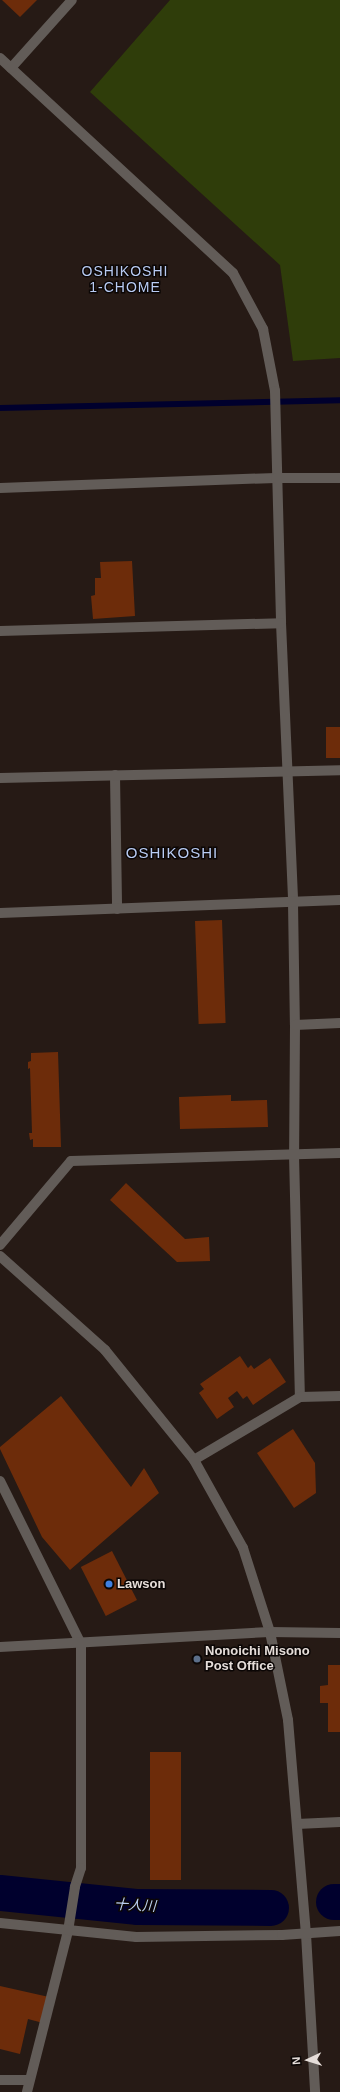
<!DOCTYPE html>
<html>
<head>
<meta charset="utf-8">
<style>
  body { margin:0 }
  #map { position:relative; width:340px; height:2092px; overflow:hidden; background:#261a15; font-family:Arial,"Noto Sans JP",sans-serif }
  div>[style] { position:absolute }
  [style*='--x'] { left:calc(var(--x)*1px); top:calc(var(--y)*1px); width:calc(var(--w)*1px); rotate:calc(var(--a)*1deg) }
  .green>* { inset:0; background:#2f3d0a }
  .stream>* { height:6px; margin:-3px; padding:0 3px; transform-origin:3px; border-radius:3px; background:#00002d }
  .river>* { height:36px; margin:-18px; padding:0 18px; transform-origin:18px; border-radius:18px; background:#00002d }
  .building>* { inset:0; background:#6d2c0a; transform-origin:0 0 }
  .minor>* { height:10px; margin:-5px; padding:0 5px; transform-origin:5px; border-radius:5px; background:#625c58 }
  .dots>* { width:11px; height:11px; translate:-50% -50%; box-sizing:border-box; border:2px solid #0b0605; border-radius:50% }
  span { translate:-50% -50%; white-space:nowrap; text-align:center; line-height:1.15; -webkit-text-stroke:3px #0b0605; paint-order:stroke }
  .poi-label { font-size:13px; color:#e5ddd9; font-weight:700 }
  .left { translate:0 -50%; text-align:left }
  .neighbourhood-label { font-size:14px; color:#b9ccf4; letter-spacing:1px }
  .water-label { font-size:14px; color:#b9cdef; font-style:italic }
  .quarter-label { font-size:15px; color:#b9ccf4; letter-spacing:1px }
  .north { position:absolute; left:288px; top:2040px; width:40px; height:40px; -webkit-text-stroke:3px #0b0605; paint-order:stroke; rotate:266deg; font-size:11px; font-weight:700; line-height:16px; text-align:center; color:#e5ddd9 }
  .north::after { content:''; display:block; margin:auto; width:14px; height:18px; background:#e5ddd9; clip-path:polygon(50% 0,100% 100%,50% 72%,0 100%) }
</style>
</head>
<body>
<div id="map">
  <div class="green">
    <div style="clip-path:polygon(170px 0,340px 0,340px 358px,293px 361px,280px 265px,90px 92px)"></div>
  </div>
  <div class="stream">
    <div style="--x:0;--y:408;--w:340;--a:-1.3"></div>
  </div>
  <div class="river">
    <div style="--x:0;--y:1893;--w:139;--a:5.8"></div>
    <div style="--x:138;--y:1907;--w:133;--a:0.4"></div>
    <div style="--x:334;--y:1902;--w:6;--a:0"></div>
  </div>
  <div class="building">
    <div style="clip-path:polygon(2px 0,37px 0,20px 17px)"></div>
    <div style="clip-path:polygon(132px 561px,135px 616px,93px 619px,91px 596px,95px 595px,95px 578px,101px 578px,100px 562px)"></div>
    <div style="left:326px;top:727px;width:14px;height:31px"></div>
    <div style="left:222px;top:920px;width:103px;height:27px;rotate:88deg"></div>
    <div style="clip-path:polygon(58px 1052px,61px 1147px,33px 1147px,33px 1139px,30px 1140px,29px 1133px,32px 1133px,30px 1068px,28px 1069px,28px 1062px,31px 1061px,31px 1053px)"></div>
    <div style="clip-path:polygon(231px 1095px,231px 1101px,267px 1100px,268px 1127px,180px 1129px,179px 1097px)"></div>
    <div style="clip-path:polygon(126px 1183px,185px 1239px,209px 1237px,210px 1261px,177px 1262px,110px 1200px)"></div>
    <div style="clip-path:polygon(240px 1356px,248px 1368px,251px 1365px,254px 1369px,270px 1358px,286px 1382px,253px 1405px,247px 1396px,243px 1399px,237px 1391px,228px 1398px,234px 1407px,217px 1419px,199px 1393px,204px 1389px,200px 1384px)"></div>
    <div style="clip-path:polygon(61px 1396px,131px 1487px,144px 1468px,159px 1493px,70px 1570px,42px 1537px,0 1449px,0 1447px)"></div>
    <div style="clip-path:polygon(293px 1429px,315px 1463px,316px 1493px,294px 1508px,257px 1453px)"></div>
    <div style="left:112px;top:1551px;width:55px;height:35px;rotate:63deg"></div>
    <div style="clip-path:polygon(328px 1665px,340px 1665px,340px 1732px,328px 1732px,328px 1703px,320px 1703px,320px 1686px,328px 1685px)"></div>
    <div style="left:150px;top:1752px;width:31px;height:128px"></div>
    <div style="clip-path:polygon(0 1986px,49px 1997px,43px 2023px,28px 2019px,20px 2054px,0 2049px)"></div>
  </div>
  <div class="minor">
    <div style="--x:0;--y:58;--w:317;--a:42.7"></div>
    <div style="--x:233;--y:273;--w:64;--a:61.8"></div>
    <div style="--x:263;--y:329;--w:63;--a:79"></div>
    <div style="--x:275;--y:391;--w:232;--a:88.5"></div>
    <div style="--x:281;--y:623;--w:280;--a:87.5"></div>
    <div style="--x:293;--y:903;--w:122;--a:89.1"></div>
    <div style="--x:295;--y:1025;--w:130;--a:90.4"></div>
    <div style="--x:294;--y:1155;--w:242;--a:88.6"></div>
    <div style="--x:300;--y:1397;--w:123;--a:149.3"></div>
    <div style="--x:11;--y:68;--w:91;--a:-48.1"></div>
    <div style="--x:0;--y:488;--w:276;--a:-2.1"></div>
    <div style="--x:276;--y:478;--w:64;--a:0"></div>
    <div style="--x:0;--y:631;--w:281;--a:-1.6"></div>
    <div style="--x:115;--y:775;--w:134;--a:89.1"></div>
    <div style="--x:0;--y:778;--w:340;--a:-1.3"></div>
    <div style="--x:0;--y:913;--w:340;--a:-2.2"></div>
    <div style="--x:295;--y:1025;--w:45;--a:-2.5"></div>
    <div style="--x:0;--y:1245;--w:110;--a:-49.8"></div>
    <div style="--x:71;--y:1161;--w:269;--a:-1.7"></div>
    <div style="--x:0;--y:1256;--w:141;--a:41.8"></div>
    <div style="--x:105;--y:1350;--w:141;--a:51"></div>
    <div style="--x:194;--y:1460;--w:101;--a:60.9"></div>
    <div style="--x:243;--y:1548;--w:88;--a:72.2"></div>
    <div style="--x:270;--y:1632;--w:90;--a:78.4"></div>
    <div style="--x:288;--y:1720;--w:215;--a:85.2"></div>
    <div style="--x:306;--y:1934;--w:158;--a:86.7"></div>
    <div style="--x:300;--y:1397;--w:40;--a:-1.4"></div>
    <div style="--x:0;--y:1481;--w:182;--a:63.6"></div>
    <div style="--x:81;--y:1644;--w:224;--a:90"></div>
    <div style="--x:81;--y:1868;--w:20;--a:108"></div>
    <div style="--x:75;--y:1887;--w:45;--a:99"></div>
    <div style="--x:68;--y:1931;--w:166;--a:104.3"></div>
    <div style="--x:0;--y:1647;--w:270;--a:-3.2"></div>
    <div style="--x:270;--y:1632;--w:70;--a:0.8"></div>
    <div style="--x:297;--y:1824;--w:43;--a:-2.7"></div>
    <div style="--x:0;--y:1923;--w:137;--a:5.9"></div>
    <div style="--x:136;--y:1937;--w:146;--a:-0.8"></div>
    <div style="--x:282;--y:1935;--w:58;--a:-3.9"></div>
    <div style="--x:0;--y:2080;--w:29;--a:0"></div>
  </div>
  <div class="dots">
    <div style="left:109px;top:1584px;background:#3f7fe0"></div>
    <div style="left:197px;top:1659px;background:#5c6f8a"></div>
  </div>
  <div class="poi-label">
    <span class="left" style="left:117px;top:1584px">Lawson</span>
    <span class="left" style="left:205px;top:1659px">Nonoichi Misono<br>Post Office</span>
  </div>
  <div class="neighbourhood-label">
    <span style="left:125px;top:279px">OSHIKOSHI<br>1-CHOME</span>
  </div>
  <div class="water-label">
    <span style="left:135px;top:1905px;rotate:3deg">十人川</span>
  </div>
  <div class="quarter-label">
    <span style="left:172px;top:853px">OSHIKOSHI</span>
  </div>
  <div class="north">N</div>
</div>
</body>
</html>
